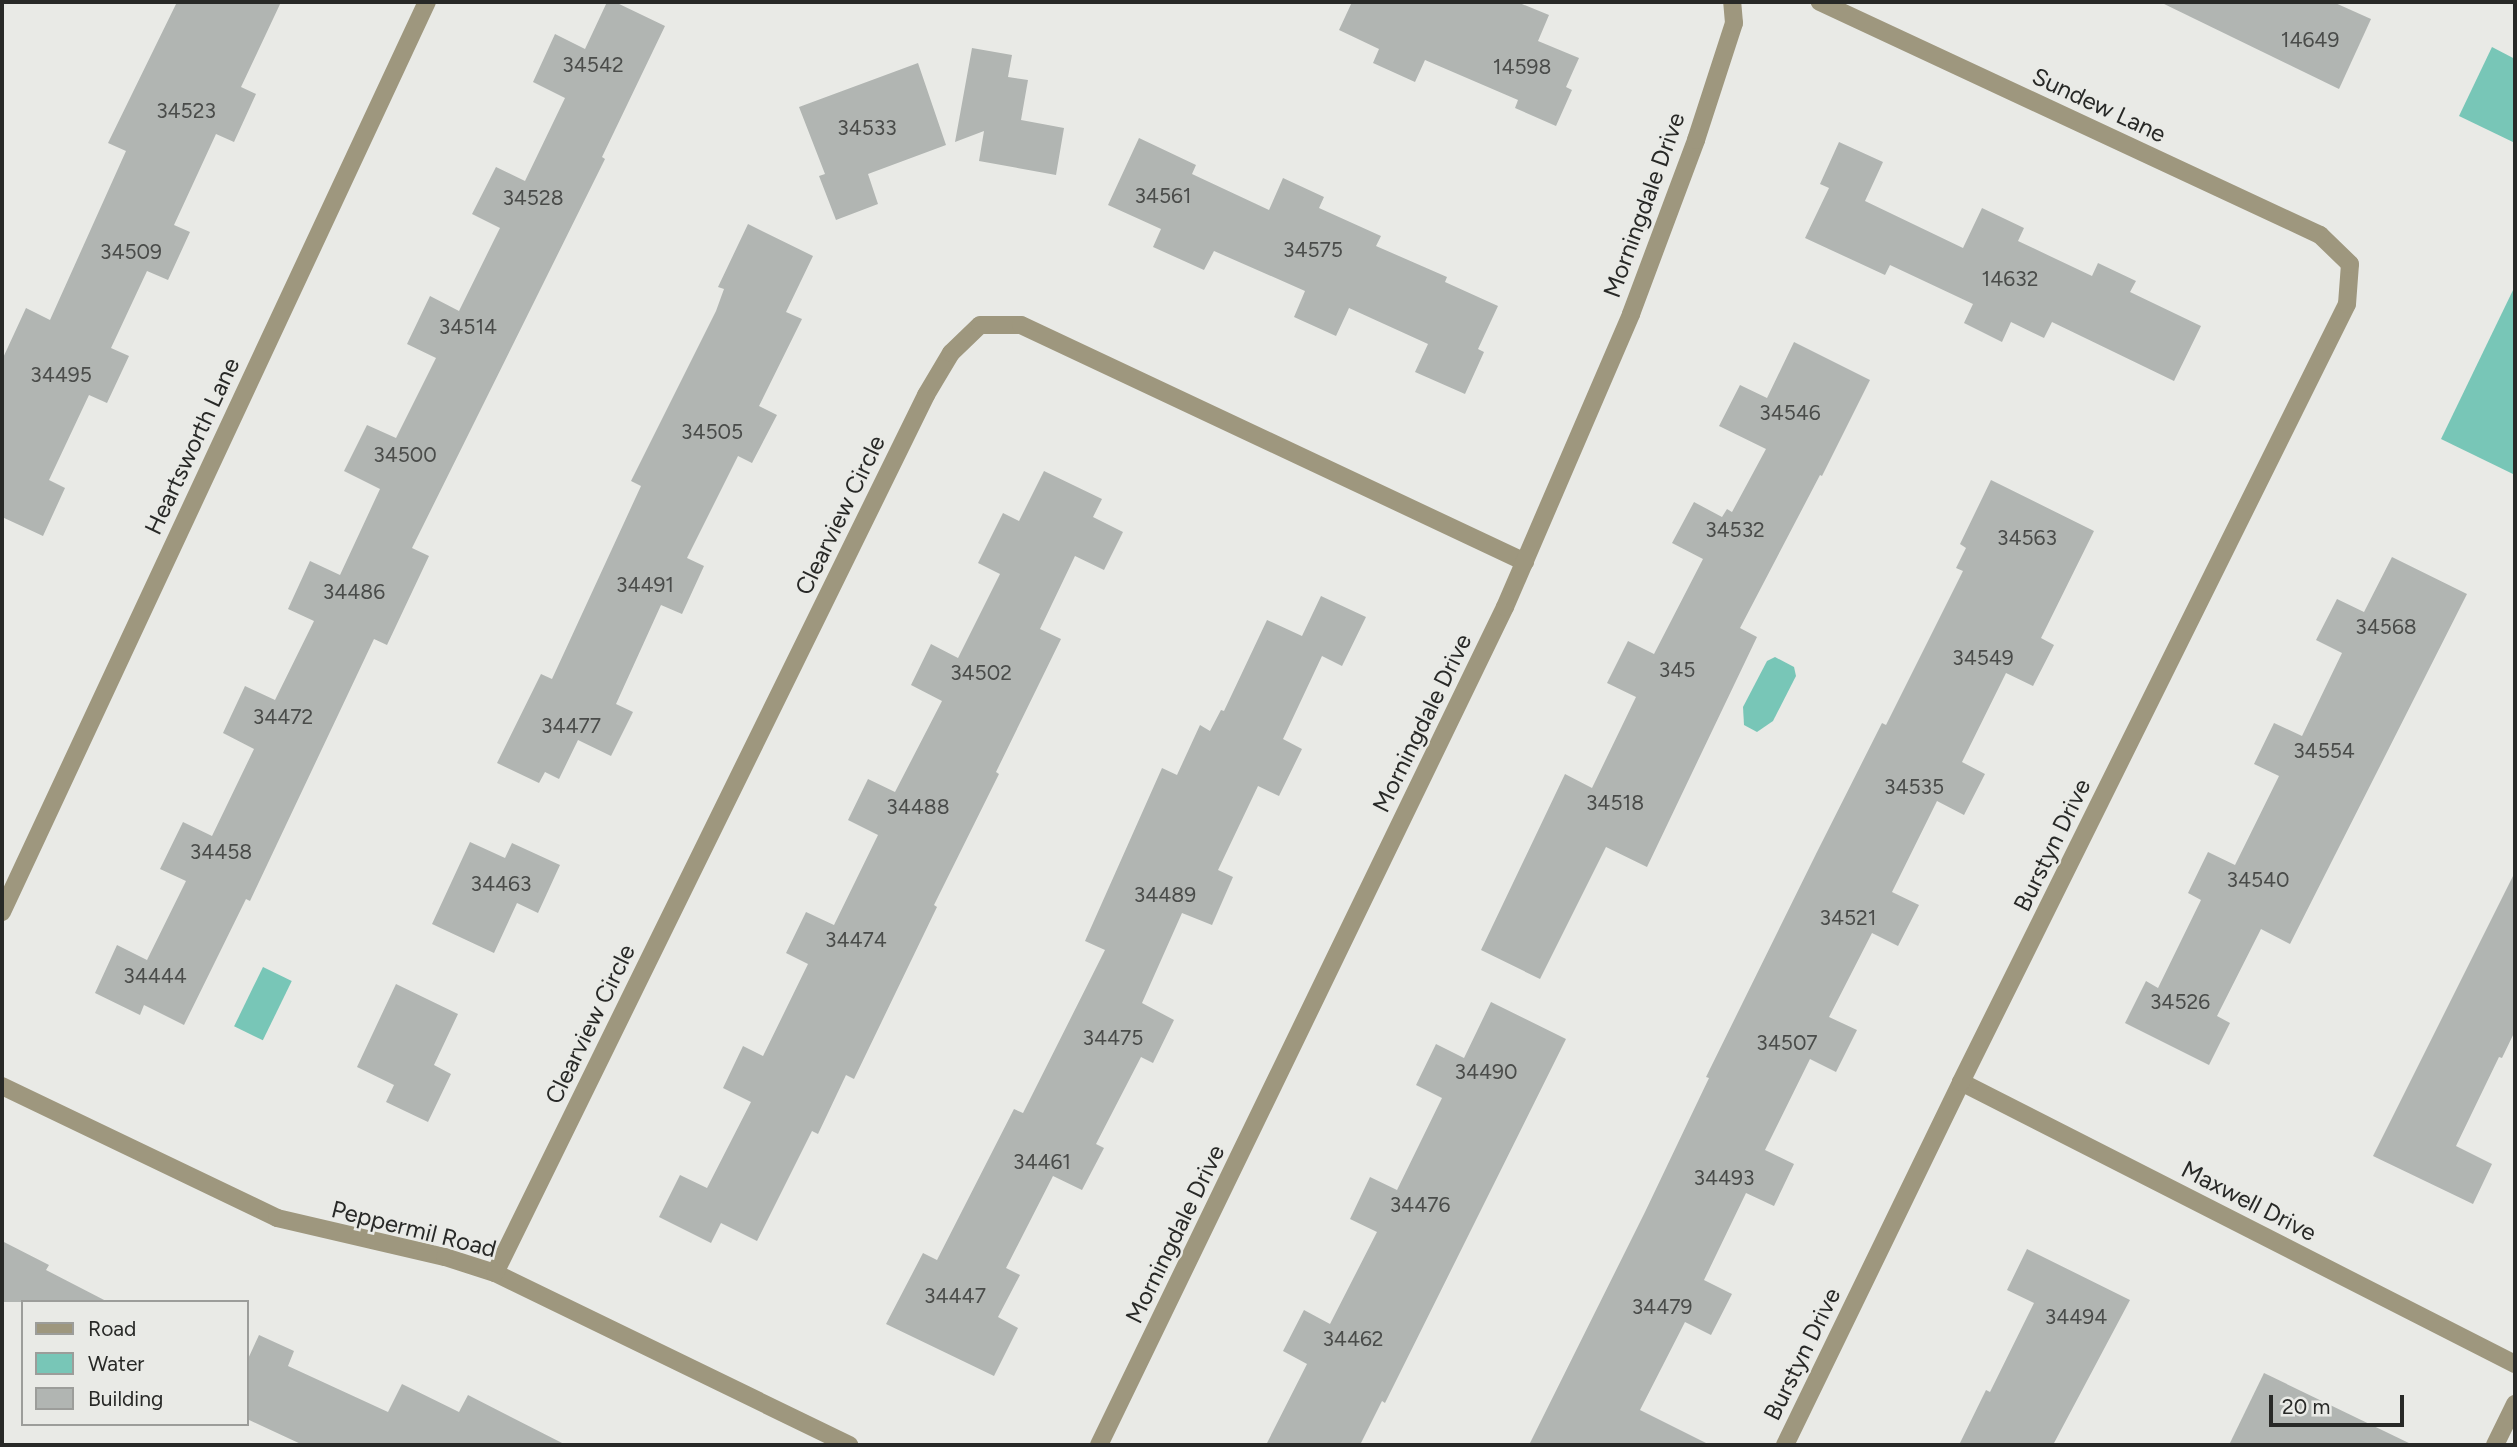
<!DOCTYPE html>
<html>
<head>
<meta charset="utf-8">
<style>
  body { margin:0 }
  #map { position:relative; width:2517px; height:1447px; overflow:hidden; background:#e9eae6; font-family:Figtree,sans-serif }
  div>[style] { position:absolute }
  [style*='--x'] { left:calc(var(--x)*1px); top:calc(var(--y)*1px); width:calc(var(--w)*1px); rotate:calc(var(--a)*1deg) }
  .water>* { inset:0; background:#78c6b7; transform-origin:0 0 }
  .building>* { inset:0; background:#b1b5b2 }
  .minor>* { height:18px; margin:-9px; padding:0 9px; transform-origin:9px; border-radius:9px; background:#9e977e }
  span { translate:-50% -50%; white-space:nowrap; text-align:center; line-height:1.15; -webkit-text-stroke:5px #e9eae6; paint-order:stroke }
  .number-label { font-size:21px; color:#4a4c4a }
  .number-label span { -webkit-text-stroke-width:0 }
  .street-label { font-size:24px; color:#282927 }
  .frame { position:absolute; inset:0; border:4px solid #282927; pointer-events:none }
  .legend { position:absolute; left:21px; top:1300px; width:228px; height:126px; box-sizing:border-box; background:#e9eae6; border:2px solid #9c9d9a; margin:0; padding:9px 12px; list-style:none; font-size:21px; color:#282927 }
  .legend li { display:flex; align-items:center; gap:14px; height:35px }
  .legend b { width:35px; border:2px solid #9c9d9a }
  .scale { position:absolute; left:2269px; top:1395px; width:135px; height:32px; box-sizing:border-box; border:4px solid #282927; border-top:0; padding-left:9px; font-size:21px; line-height:24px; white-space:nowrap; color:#282927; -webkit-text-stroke:5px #e9eae6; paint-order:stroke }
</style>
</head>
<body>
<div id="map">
  <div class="water">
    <div style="clip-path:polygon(2492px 47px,2515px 59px,2515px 143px,2459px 116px)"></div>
    <div style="clip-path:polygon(2515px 286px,2515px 470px,2513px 474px,2441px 439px)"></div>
    <div style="clip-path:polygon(1775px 657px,1794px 667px,1796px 676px,1773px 721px,1757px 732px,1744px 725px,1743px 707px,1767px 661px)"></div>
    <div style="left:263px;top:967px;width:32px;height:66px;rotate:26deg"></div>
  </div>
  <div class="building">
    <div style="clip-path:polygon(177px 2px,281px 2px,241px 87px,256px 94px,234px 142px,216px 134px,174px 225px,190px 232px,168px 280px,147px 271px,111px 348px,129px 356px,107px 403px,89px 395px,49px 480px,65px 488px,43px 536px,2px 517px,2px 360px,26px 308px,50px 320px,126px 151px,108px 143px)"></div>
    <div style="clip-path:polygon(607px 2px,615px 2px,665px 26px,602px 157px,605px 159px,412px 548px,429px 556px,387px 645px,374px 639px,250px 901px,246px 899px,184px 1025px,144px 1005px,140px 1015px,95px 993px,117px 945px,147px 960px,186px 881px,160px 869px,183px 822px,212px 836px,254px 749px,223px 733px,245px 686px,275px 700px,314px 621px,288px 609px,310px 561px,340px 575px,380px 489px,344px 471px,367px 425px,396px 438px,436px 358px,407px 344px,430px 296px,459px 311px,500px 228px,472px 214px,496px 167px,525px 181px,565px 98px,533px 82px,555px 34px,585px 49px)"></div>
    <div style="clip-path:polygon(1352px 2px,1517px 2px,1549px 15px,1538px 41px,1579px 58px,1566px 87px,1572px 90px,1556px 126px,1515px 108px,1518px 100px,1425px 60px,1415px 82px,1373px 63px,1379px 49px,1339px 30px)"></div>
    <div style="clip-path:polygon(2160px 2px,2333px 2px,2371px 19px,2339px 89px)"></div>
    <div style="clip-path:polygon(972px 48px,1012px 55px,1008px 77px,1028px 80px,1021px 120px,1064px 128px,1056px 175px,979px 161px,984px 131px,955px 142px)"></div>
    <div style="clip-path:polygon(918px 63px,946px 145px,868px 174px,878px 204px,836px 220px,819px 176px,825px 174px,799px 107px)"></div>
    <div style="clip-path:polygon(1139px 138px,1196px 165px,1192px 174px,1269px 210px,1283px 178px,1324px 197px,1319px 208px,1381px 236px,1376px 246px,1447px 277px,1445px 282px,1498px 306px,1478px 349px,1484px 352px,1465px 394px,1415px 372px,1428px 344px,1349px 308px,1336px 336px,1294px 317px,1305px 291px,1214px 251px,1204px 270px,1153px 247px,1161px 229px,1108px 205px)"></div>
    <div style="clip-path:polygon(1839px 142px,1883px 162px,1865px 201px,1963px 248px,1982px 208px,2024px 228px,2018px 241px,2092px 276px,2098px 263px,2136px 281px,2130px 292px,2201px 326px,2174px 381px,2052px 322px,2044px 338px,2011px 322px,2002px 342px,1964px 323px,1973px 304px,1890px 265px,1885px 275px,1805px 238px,1829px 188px,1820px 184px)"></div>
    <div style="clip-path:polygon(748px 224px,813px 256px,786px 312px,802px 319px,759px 406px,777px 415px,752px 463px,738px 456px,687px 558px,704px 566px,682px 614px,661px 605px,616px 704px,633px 712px,611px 756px,578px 740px,559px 779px,545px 772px,539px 783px,497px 763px,541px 674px,552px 679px,641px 486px,631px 481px,716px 311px,724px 289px,718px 287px)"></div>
    <div style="clip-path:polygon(1794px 342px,1870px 380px,1822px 476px,1820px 475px,1740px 628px,1757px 637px,1647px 867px,1606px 847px,1540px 979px,1481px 950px,1565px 774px,1592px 788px,1636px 697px,1607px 683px,1628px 641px,1654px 654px,1703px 559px,1672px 543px,1694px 502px,1722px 517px,1727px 509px,1732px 512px,1766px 449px,1719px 426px,1740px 385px,1767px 398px)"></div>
    <div style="clip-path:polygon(1044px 471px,1102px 499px,1093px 517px,1123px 532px,1104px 570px,1075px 556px,1040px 629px,1061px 639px,996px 772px,999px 774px,934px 905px,937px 907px,854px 1079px,846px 1075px,818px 1134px,812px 1131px,757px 1241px,721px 1223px,711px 1243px,659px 1217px,680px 1175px,707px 1188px,751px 1102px,723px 1088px,743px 1046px,763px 1056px,808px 964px,786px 953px,806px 912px,834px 925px,878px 835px,848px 820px,868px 779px,895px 792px,942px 701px,911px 685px,931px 644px,958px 658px,1000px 574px,978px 563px,1003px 513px,1019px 521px)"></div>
    <div style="clip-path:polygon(1991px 480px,2094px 531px,2041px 638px,2054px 645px,2033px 686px,2006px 673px,1962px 762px,1985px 774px,1964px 815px,1937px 801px,1892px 892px,1919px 905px,1898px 946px,1872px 933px,1829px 1017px,1857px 1030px,1836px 1072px,1810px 1059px,1765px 1150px,1794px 1164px,1774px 1206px,1746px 1193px,1704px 1280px,1732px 1294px,1711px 1335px,1685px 1322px,1640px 1410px,1710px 1445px,1529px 1445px,1645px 1212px,1709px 1078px,1706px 1077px,1816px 854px,1882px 723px,1886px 725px,1963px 571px,1956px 568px,1966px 548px,1960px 544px)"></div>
    <div style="clip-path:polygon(2392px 557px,2467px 594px,2290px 944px,2261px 929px,2217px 1016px,2230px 1023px,2209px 1065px,2125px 1023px,2146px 981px,2158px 988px,2201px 900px,2188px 893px,2208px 852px,2235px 865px,2279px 776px,2254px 764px,2274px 723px,2302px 736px,2342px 653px,2316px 640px,2337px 599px,2364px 612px)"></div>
    <div style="clip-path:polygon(1321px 596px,1366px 617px,1342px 666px,1322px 656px,1283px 739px,1302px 749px,1279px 796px,1258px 786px,1218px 870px,1233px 877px,1212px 925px,1182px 913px,1142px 1003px,1174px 1020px,1153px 1063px,1141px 1057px,1096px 1144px,1104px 1148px,1082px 1190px,1053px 1176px,1006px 1268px,1020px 1275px,998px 1317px,1018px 1328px,994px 1376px,886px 1324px,923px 1253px,937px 1260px,1014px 1109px,1023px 1113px,1105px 950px,1085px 941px,1162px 768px,1177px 775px,1200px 725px,1210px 731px,1221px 710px,1224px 711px,1267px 620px,1302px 636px)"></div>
    <div style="clip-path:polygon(470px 842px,505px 858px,512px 843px,560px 865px,538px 913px,517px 903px,494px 953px,432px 924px)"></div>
    <div style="clip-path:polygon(2515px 872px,2515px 1031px,2502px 1058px,2499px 1057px,2456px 1146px,2492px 1164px,2473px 1204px,2373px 1156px)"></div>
    <div style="clip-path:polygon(396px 984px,458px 1014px,434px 1065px,451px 1074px,428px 1122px,386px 1102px,394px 1085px,357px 1067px)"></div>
    <div style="clip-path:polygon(1491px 1002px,1566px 1039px,1385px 1403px,1382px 1401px,1360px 1445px,1266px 1445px,1307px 1364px,1283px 1351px,1304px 1310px,1330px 1324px,1377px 1232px,1350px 1219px,1370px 1177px,1397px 1190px,1442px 1098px,1416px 1085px,1436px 1044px,1464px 1058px)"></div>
    <div style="clip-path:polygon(2px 1241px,49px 1265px,46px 1270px,108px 1302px,2px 1302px)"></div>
    <div style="clip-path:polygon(2027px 1249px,2130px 1300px,2053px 1445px,1959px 1445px,1986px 1390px,1990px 1392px,2034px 1303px,2007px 1290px)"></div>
    <div style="clip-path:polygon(259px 1335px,294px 1351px,288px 1366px,388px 1412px,402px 1384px,459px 1412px,468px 1395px,566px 1445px,303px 1445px,247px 1419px,247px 1361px)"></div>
    <div style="clip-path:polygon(2264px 1373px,2413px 1445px,2229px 1445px)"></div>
  </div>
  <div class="minor">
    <div style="--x:2;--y:912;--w:1004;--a:-64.97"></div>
    <div style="--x:1961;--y:1082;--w:622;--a:26.98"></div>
    <div style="--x:2;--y:1086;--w:305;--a:25.6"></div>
    <div style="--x:277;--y:1218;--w:172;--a:13.1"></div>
    <div style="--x:445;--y:1257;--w:52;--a:17.7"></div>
    <div style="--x:495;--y:1273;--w:394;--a:25.9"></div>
    <div style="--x:495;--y:1273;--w:978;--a:-63.85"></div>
    <div style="--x:926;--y:395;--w:49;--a:-59.2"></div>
    <div style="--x:951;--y:353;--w:40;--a:-44"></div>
    <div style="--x:980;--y:325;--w:41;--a:0"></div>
    <div style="--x:1021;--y:325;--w:557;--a:25.18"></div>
    <div style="--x:1099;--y:1445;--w:931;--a:-64.15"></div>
    <div style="--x:1505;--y:607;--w:319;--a:-66.7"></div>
    <div style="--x:1631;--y:314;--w:186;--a:-69.5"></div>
    <div style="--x:1696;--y:140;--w:123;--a:-72"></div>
    <div style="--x:1734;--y:23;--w:21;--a:-95"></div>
    <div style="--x:1785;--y:1445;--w:403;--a:-64.1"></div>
    <div style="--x:1961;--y:1082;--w:868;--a:-63.61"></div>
    <div style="--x:2347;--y:304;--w:40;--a:-85.7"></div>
    <div style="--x:2350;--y:264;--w:42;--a:-136"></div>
    <div style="--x:2320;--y:235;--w:552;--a:-155.01"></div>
    <div style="--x:2495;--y:1445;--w:46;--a:-64"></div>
  </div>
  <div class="number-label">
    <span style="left:2310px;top:40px">14649</span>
    <span style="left:593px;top:65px">34542</span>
    <span style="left:1522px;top:67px">14598</span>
    <span style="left:186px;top:111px">34523</span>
    <span style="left:867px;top:128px">34533</span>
    <span style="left:1163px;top:196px">34561</span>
    <span style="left:533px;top:198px">34528</span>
    <span style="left:1313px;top:250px">34575</span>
    <span style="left:131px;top:252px">34509</span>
    <span style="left:2010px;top:279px">14632</span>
    <span style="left:468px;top:327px">34514</span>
    <span style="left:61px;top:375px">34495</span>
    <span style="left:1790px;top:413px">34546</span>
    <span style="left:712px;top:432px">34505</span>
    <span style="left:405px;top:455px">34500</span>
    <span style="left:1735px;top:530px">34532</span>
    <span style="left:2027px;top:538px">34563</span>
    <span style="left:645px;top:585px">34491</span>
    <span style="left:354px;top:592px">34486</span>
    <span style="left:2386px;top:627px">34568</span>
    <span style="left:1983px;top:658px">34549</span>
    <span style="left:1677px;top:670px">345</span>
    <span style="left:981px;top:673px">34502</span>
    <span style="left:283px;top:717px">34472</span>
    <span style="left:571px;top:726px">34477</span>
    <span style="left:2324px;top:751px">34554</span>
    <span style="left:1914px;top:787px">34535</span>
    <span style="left:1615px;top:803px">34518</span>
    <span style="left:918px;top:807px">34488</span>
    <span style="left:221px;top:852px">34458</span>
    <span style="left:2258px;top:880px">34540</span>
    <span style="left:501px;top:884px">34463</span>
    <span style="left:1165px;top:895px">34489</span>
    <span style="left:1848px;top:918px">34521</span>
    <span style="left:856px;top:940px">34474</span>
    <span style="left:155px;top:976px">34444</span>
    <span style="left:2180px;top:1002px">34526</span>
    <span style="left:1113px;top:1038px">34475</span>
    <span style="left:1787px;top:1043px">34507</span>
    <span style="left:1486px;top:1072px">34490</span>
    <span style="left:1042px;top:1162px">34461</span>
    <span style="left:1724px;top:1178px">34493</span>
    <span style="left:1420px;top:1205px">34476</span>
    <span style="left:955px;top:1296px">34447</span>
    <span style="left:1662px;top:1307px">34479</span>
    <span style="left:2076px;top:1317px">34494</span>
    <span style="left:1353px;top:1339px">34462</span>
  </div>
  <div class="street-label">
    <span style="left:2099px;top:105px;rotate:25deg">Sundew Lane</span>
    <span style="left:1644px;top:205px;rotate:-70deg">Morningdale Drive</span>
    <span style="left:192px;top:446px;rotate:-65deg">Heartsworth Lane</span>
    <span style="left:840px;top:515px;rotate:-64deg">Clearview Circle</span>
    <span style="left:1422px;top:723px;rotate:-64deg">Morningdale Drive</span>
    <span style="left:2052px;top:845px;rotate:-64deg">Burstyn Drive</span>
    <span style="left:590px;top:1024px;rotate:-64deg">Clearview Circle</span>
    <span style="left:2249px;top:1201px;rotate:27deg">Maxwell Drive</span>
    <span style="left:414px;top:1229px;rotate:14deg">Peppermil Road</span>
    <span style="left:1175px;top:1234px;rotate:-64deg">Morningdale Drive</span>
    <span style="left:1802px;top:1354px;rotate:-64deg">Burstyn Drive</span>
  </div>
  <div class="frame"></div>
  <ul class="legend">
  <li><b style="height:9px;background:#9e977e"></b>Road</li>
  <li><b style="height:19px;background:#78c6b7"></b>Water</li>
  <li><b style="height:19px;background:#b1b5b2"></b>Building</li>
  </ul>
  <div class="scale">20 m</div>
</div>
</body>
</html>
